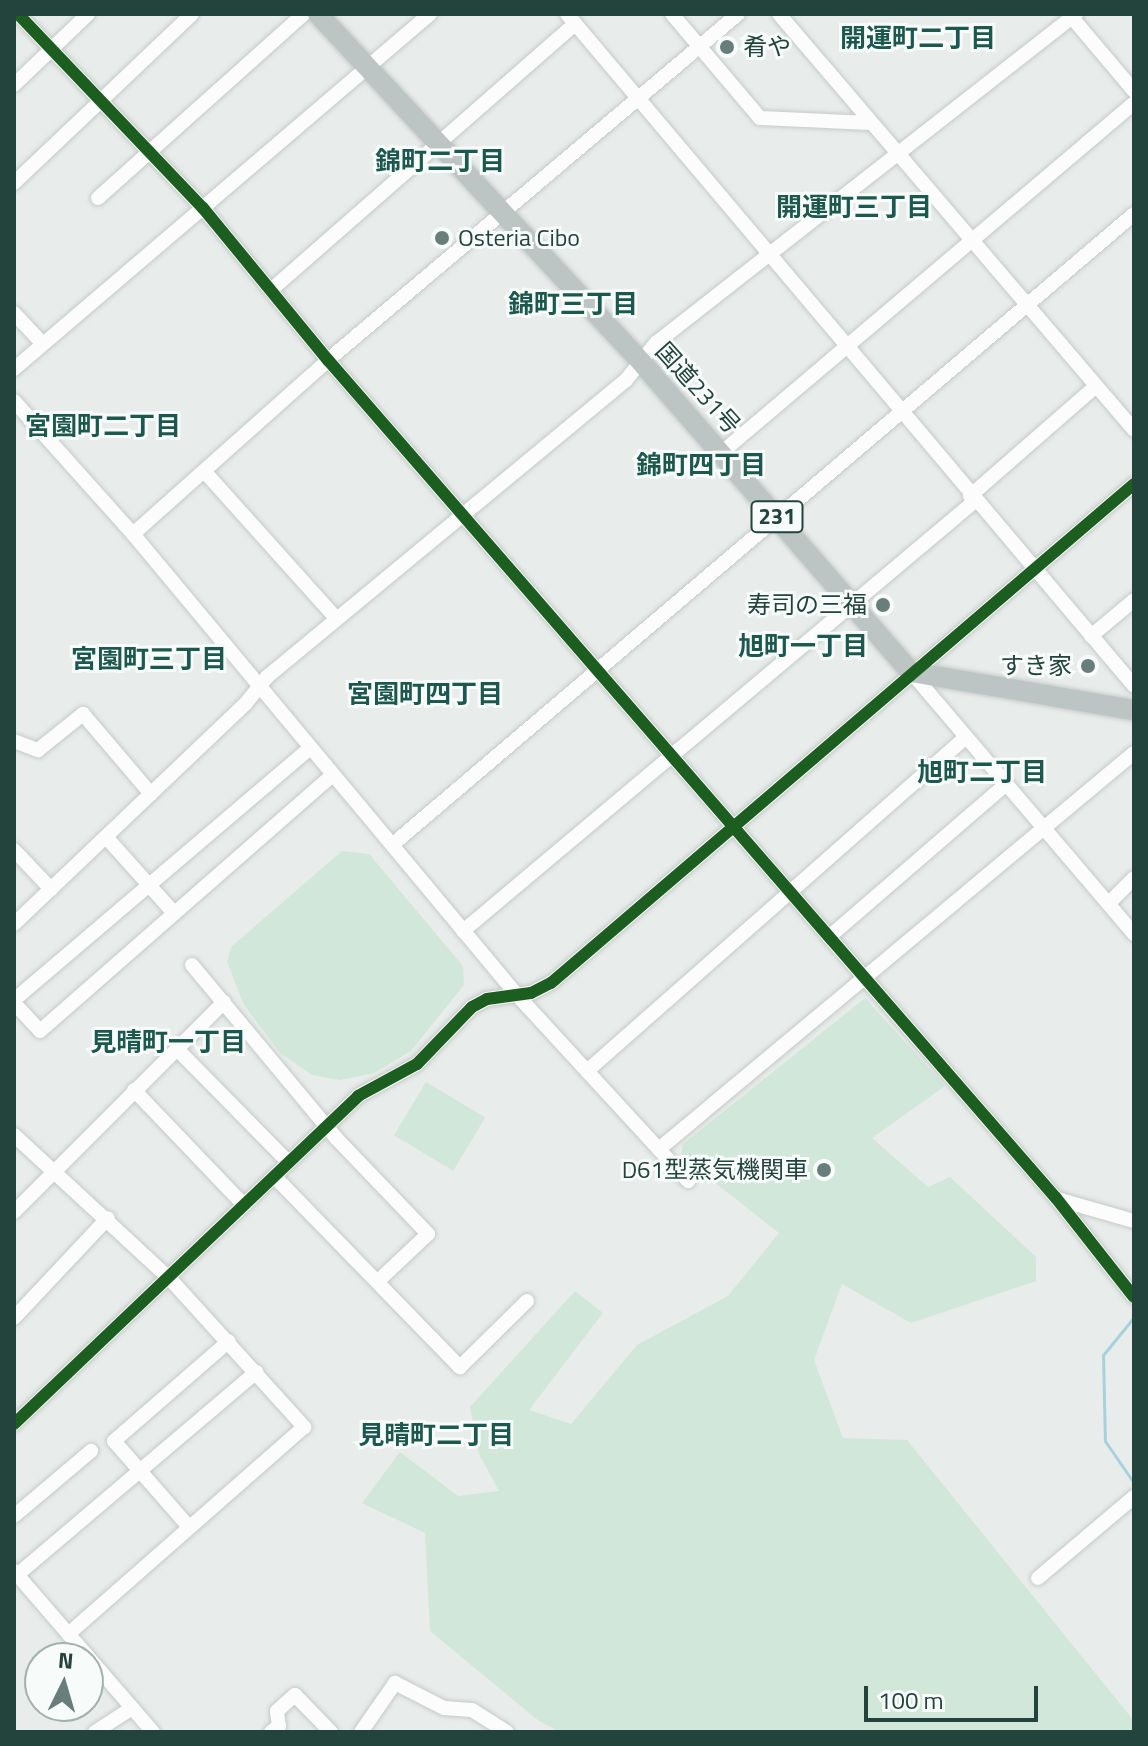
<!DOCTYPE html>
<html>
<head>
<meta charset="utf-8">
<style>
  body { margin:0 }
  #map { position:relative; width:1148px; height:1746px; overflow:hidden; background:#e8edeb; font-family:"Titillium Web","Noto Sans JP",sans-serif }
  div>[style] { position:absolute }
  [style*='--x'] { left:calc(var(--x)*1px); top:calc(var(--y)*1px); width:calc(var(--w)*1px); rotate:calc(var(--a)*1deg) }
  .green>* { inset:0; background:#d0e7d9; transform-origin:0 0 }
  .stream>* { height:3px; margin:-1.5px; padding:0 1.5px; transform-origin:1.5px; border-radius:1.5px; background:#a7d1dd }
  .roads { filter:drop-shadow(0 0 2px #c5cac8) drop-shadow(0 0 2px #c5cac8) }
  .minor>* { height:14px; margin:-7px; padding:0 7px; transform-origin:7px; border-radius:7px; background:#fcfcfc }
  .highway>* { height:20px; margin:-10px; padding:0 10px; transform-origin:10px; border-radius:10px; background:#bcc5c3 }
  .cycleway>* { height:12px; margin:-6px; padding:0 6px; transform-origin:6px; border-radius:6px; background:#1b5e20 }
  .dots>* { width:22px; height:22px; translate:-50% -50%; box-sizing:border-box; border:4px solid #f7fbf9; border-radius:50% }
  span { translate:-50% -50%; white-space:nowrap; text-align:center; line-height:1.15; -webkit-text-stroke:6px #f7fbf9; paint-order:stroke }
  .shield-label span { padding:2px 6px; background:#f7fbf9; border:2px solid; border-radius:6px; -webkit-text-stroke-width:0 }
  .shield-label { font-size:22px; color:#23433d; font-weight:700 }
  .poi-label { font-size:24px; color:#23433d }
  .left { translate:0 -50%; text-align:left }
  .right { translate:-100% -50%; text-align:right }
  .street-label { font-size:24px; color:#23433d }
  .neighbourhood-label { font-size:26px; color:#1c584e; font-weight:700 }
  .frame { position:absolute; inset:0; border:16px solid #23433d; pointer-events:none }
  .north { position:absolute; left:24px; top:1642px; width:80px; height:80px; box-sizing:border-box; background:#f7fbf9; border:2px solid #a2b1ae; border-radius:50%; rotate:5deg; font-size:22px; font-weight:700; line-height:32px; text-align:center; color:#23433d }
  .north::after { content:''; display:block; margin:auto; width:28px; height:36px; background:#687e7a; clip-path:polygon(50% 0,100% 100%,50% 72%,0 100%) }
  .scale { position:absolute; left:864px; top:1686px; width:174px; height:36px; box-sizing:border-box; border:4px solid #23433d; border-top:0; padding-left:10px; font-size:24px; line-height:28px; white-space:nowrap; color:#23433d; -webkit-text-stroke:6px #f7fbf9; paint-order:stroke }
</style>
</head>
<body>
<div id="map">
  <div class="green">
    <div style="clip-path:polygon(342px 851px,369px 854px,463px 966px,464px 985px,411px 1051px,374px 1073px,340px 1080px,312px 1075px,280px 1053px,244px 1005px,227px 962px,231px 947px)"></div>
    <div style="clip-path:polygon(865px 998px,945px 1086px,872px 1138px,928px 1187px,950px 1177px,1036px 1257px,1036px 1281px,911px 1323px,842px 1284px,814px 1360px,843px 1438px,907px 1440px,1134px 1721px,1134px 1732px,560px 1732px,539px 1721px,430px 1631px,425px 1533px,362px 1503px,400px 1452px,458px 1496px,499px 1491px,479px 1454px,470px 1407px,575px 1291px,603px 1313px,529px 1410px,571px 1424px,637px 1345px,728px 1296px,779px 1233px,681px 1156px,683px 1144px)"></div>
    <div style="left:426px;top:1082px;width:69px;height:62px;rotate:31deg"></div>
  </div>
  <div class="stream">
    <div style="--x:1134;--y:1317;--w:49;--a:129.2"></div>
    <div style="--x:1103;--y:1355;--w:86;--a:88.7"></div>
    <div style="--x:1105;--y:1441;--w:51;--a:55.4"></div>
  </div>
  <div class="roads">
    <div class="minor">
      <div style="--x:18;--y:14;--w:268;--a:46.4"></div>
      <div style="--x:203;--y:208;--w:197;--a:50.6"></div>
      <div style="--x:328;--y:360;--w:1110;--a:49.02"></div>
      <div style="--x:1056;--y:1198;--w:126;--a:51.8"></div>
      <div style="--x:567;--y:14;--w:879;--a:49.84"></div>
      <div style="--x:672;--y:14;--w:136;--a:49.8"></div>
      <div style="--x:760;--y:118;--w:110;--a:2.6"></div>
      <div style="--x:779;--y:14;--w:547;--a:49.52"></div>
      <div style="--x:1069;--y:14;--w:101;--a:49.8"></div>
      <div style="--x:14;--y:85;--w:103;--a:-43.8"></div>
      <div style="--x:14;--y:183;--w:245;--a:-43.5"></div>
      <div style="--x:98;--y:198;--w:276;--a:-41.8"></div>
      <div style="--x:271;--y:290;--w:404;--a:-41.2"></div>
      <div style="--x:14;--y:313;--w:41;--a:47"></div>
      <div style="--x:14;--y:369;--w:547;--a:-40.48"></div>
      <div style="--x:14;--y:401;--w:178;--a:48.2"></div>
      <div style="--x:133;--y:534;--w:600;--a:50.21"></div>
      <div style="--x:517;--y:995;--w:253;--a:47.4"></div>
      <div style="--x:721;--y:453;--w:541;--a:-40.28"></div>
      <div style="--x:204;--y:471;--w:198;--a:48.1"></div>
      <div style="--x:970;--y:496;--w:164;--a:-41.1"></div>
      <div style="--x:133;--y:534;--w:261;--a:-41.7"></div>
      <div style="--x:328;--y:360;--w:536;--a:-40.16"></div>
      <div style="--x:1091;--y:636;--w:56;--a:-39.9"></div>
      <div style="--x:911;--y:672;--w:344;--a:49.6"></div>
      <div style="--x:14;--y:741;--w:26;--a:21"></div>
      <div style="--x:38;--y:750;--w:58;--a:-38.7"></div>
      <div style="--x:83;--y:714;--w:105;--a:49.6"></div>
      <div style="--x:106;--y:837;--w:102;--a:48.2"></div>
      <div style="--x:392;--y:845;--w:974;--a:-40.38"></div>
      <div style="--x:14;--y:850;--w:54;--a:46.5"></div>
      <div style="--x:1109;--y:903;--w:35;--a:-45"></div>
      <div style="--x:14;--y:924;--w:320;--a:-43.6"></div>
      <div style="--x:246;--y:703;--w:33;--a:-51"></div>
      <div style="--x:267;--y:677;--w:466;--a:-39.6"></div>
      <div style="--x:626;--y:380;--w:48;--a:-51"></div>
      <div style="--x:656;--y:343;--w:534;--a:-38.07"></div>
      <div style="--x:463;--y:931;--w:669;--a:-40.03"></div>
      <div style="--x:829;--y:937;--w:233;--a:-40.8"></div>
      <div style="--x:192;--y:965;--w:225;--a:50.2"></div>
      <div style="--x:336;--y:1138;--w:133;--a:46.2"></div>
      <div style="--x:428;--y:1234;--w:70;--a:136.7"></div>
      <div style="--x:14;--y:1000;--w:389;--a:-40.4"></div>
      <div style="--x:14;--y:1003;--w:38;--a:47"></div>
      <div style="--x:40;--y:1031;--w:388;--a:-41.2"></div>
      <div style="--x:177;--y:1049;--w:158;--a:45.5"></div>
      <div style="--x:587;--y:1071;--w:505;--a:-41.39"></div>
      <div style="--x:134;--y:1090;--w:158;--a:46.3"></div>
      <div style="--x:14;--y:1135;--w:212;--a:42.7"></div>
      <div style="--x:170;--y:1279;--w:200;--a:47.8"></div>
      <div style="--x:304;--y:1427;--w:314;--a:138.7"></div>
      <div style="--x:659;--y:1149;--w:618;--a:-39.82"></div>
      <div style="--x:274;--y:1176;--w:267;--a:45.8"></div>
      <div style="--x:460;--y:1367;--w:94;--a:-44.6"></div>
      <div style="--x:1057;--y:1199;--w:80;--a:15.9"></div>
      <div style="--x:14;--y:1212;--w:297;--a:-45"></div>
      <div style="--x:14;--y:1318;--w:137;--a:-46.8"></div>
      <div style="--x:14;--y:1424;--w:475;--a:-43.6"></div>
      <div style="--x:358;--y:1096;--w:67;--a:-28.5"></div>
      <div style="--x:417;--y:1064;--w:79;--a:-46"></div>
      <div style="--x:472;--y:1007;--w:17;--a:-28"></div>
      <div style="--x:487;--y:999;--w:44;--a:-7.8"></div>
      <div style="--x:531;--y:993;--w:22;--a:-27"></div>
      <div style="--x:551;--y:983;--w:767;--a:-40.56"></div>
      <div style="--x:14;--y:1516;--w:101;--a:-40.2"></div>
      <div style="--x:189;--y:1527;--w:114;--a:-131.1"></div>
      <div style="--x:114;--y:1441;--w:152;--a:-41"></div>
      <div style="--x:14;--y:1571;--w:213;--a:49.2"></div>
      <div style="--x:17;--y:1575;--w:314;--a:-40.3"></div>
      <div style="--x:1038;--y:1578;--w:126;--a:-40.2"></div>
      <div style="--x:95;--y:1732;--w:44;--a:-33"></div>
      <div style="--x:271;--y:1732;--w:10;--a:-37"></div>
      <div style="--x:279;--y:1726;--w:15;--a:-98"></div>
      <div style="--x:277;--y:1711;--w:24;--a:-42"></div>
      <div style="--x:295;--y:1695;--w:52;--a:45.8"></div>
      <div style="--x:361;--y:1732;--w:60;--a:-55.2"></div>
      <div style="--x:395;--y:1683;--w:55;--a:27"></div>
      <div style="--x:444;--y:1708;--w:28;--a:4"></div>
      <div style="--x:472;--y:1710;--w:41;--a:32.2"></div>
    </div>
    <div class="highway">
      <div style="--x:318;--y:14;--w:476;--a:47.1"></div>
      <div style="--x:642;--y:363;--w:410;--a:49"></div>
      <div style="--x:911;--y:672;--w:226;--a:9.7"></div>
    </div>
  </div>
  <div class="cycleway">
    <div style="--x:18;--y:14;--w:268;--a:46.4"></div>
    <div style="--x:203;--y:208;--w:197;--a:50.6"></div>
    <div style="--x:328;--y:360;--w:1110;--a:49.02"></div>
    <div style="--x:1056;--y:1198;--w:126;--a:51.8"></div>
    <div style="--x:14;--y:1424;--w:475;--a:-43.6"></div>
    <div style="--x:358;--y:1096;--w:67;--a:-28.5"></div>
    <div style="--x:417;--y:1064;--w:79;--a:-46"></div>
    <div style="--x:472;--y:1007;--w:17;--a:-28"></div>
    <div style="--x:487;--y:999;--w:44;--a:-7.8"></div>
    <div style="--x:531;--y:993;--w:22;--a:-27"></div>
    <div style="--x:551;--y:983;--w:767;--a:-40.56"></div>
  </div>
  <div class="dots">
    <div style="left:727px;top:47px;background:#687e7a"></div>
    <div style="left:442px;top:238px;background:#687e7a"></div>
    <div style="left:883px;top:605px;background:#687e7a"></div>
    <div style="left:1088px;top:666px;background:#687e7a"></div>
    <div style="left:824px;top:1170px;background:#687e7a"></div>
  </div>
  <div class="shield-label">
    <span style="left:777px;top:517px">231</span>
  </div>
  <div class="poi-label">
    <span class="left" style="left:743px;top:47px">肴や</span>
    <span class="left" style="left:458px;top:238px">Osteria Cibo</span>
    <span class="right" style="left:867px;top:605px">寿司の三福</span>
    <span class="right" style="left:1072px;top:666px">すき家</span>
    <span class="right" style="left:808px;top:1170px">D61型蒸気機関車</span>
  </div>
  <div class="street-label">
    <span style="left:698px;top:388px;rotate:48deg">国道231号</span>
  </div>
  <div class="neighbourhood-label">
    <span style="left:918px;top:38px">開運町二丁目</span>
    <span style="left:440px;top:161px">錦町二丁目</span>
    <span style="left:854px;top:207px">開運町三丁目</span>
    <span style="left:573px;top:304px">錦町三丁目</span>
    <span style="left:103px;top:426px">宮園町二丁目</span>
    <span style="left:701px;top:465px">錦町四丁目</span>
    <span style="left:803px;top:646px">旭町一丁目</span>
    <span style="left:149px;top:659px">宮園町三丁目</span>
    <span style="left:425px;top:694px">宮園町四丁目</span>
    <span style="left:982px;top:772px">旭町二丁目</span>
    <span style="left:168px;top:1042px">見晴町一丁目</span>
    <span style="left:436px;top:1435px">見晴町二丁目</span>
  </div>
  <div class="frame"></div>
  <div class="north">N</div>
  <div class="scale">100 m</div>
</div>
</body>
</html>
